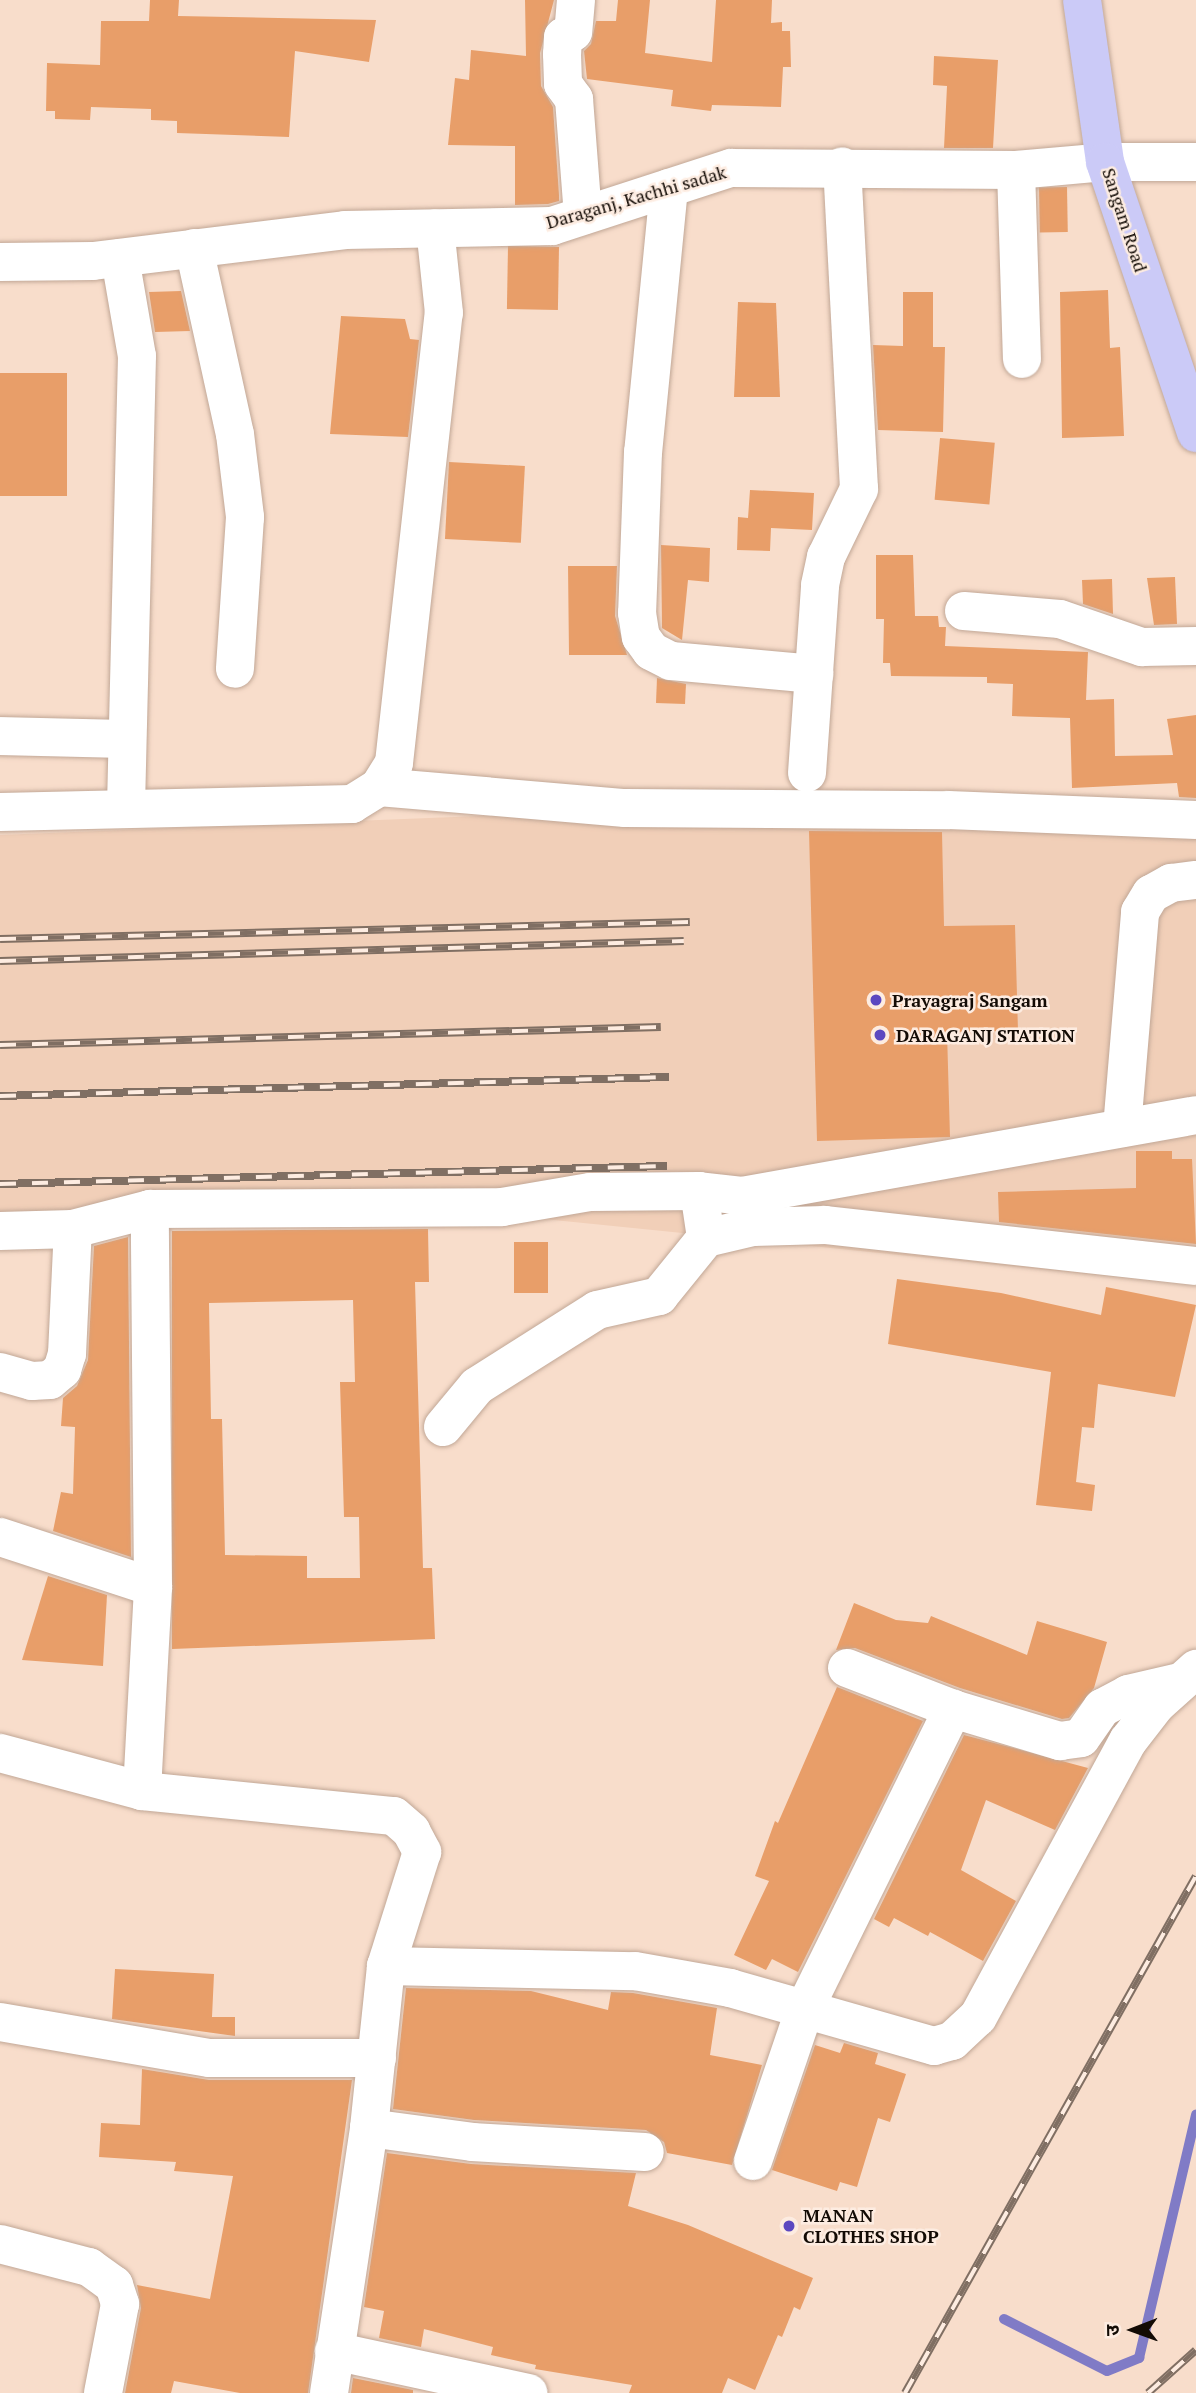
<!DOCTYPE html>
<html>
<head>
<meta charset="utf-8">
<style>
  body { margin:0 }
  #map { position:relative; width:1196px; height:2393px; overflow:hidden; background:#f8ddcb; font-family:"PT Serif","Noto Sans Devanagari",serif }
  div>[style] { position:absolute }
  [style*='--x'] { left:calc(var(--x)*1px); top:calc(var(--y)*1px); width:calc(var(--w)*1px); rotate:calc(var(--a)*1deg) }
  .built>* { inset:0; background:#f1cfb8 }
  .stream>* { height:10px; margin:-5px; padding:0 5px; transform-origin:5px; border-radius:5px; background:#807bc6 }
  .building>* { inset:0; background:#e89e69; transform-origin:0 0 }
  .roads { filter:drop-shadow(0 0 2px #c1a796) drop-shadow(0 0 2px #c1a796) }
  .minor>* { height:38px; margin:-19px; padding:0 19px; transform-origin:19px; border-radius:19px; background:#fff }
  .major>* { height:38px; margin:-19px; padding:0 19px; transform-origin:19px; border-radius:19px; background:#cbcaf7 }
  .rail>* { height:8px; margin-top:-4px; transform-origin:0; background:repeating-linear-gradient(90deg,#fdece1 0 16px,#806f63 0 32px); box-sizing:border-box; border-block:2px solid #806f63 }
  .dots>* { width:19px; height:19px; translate:-50% -50%; box-sizing:border-box; border:4px solid #fdece1; border-radius:50% }
  span { translate:-50% -50%; white-space:nowrap; text-align:center; line-height:1.15; -webkit-text-stroke:5px #fdece1; paint-order:stroke }
  .street-label { font-size:18px; color:#130b05 }
  .poi-label { font-size:18px; color:#130b05; font-weight:700 }
  .left { translate:0 -50%; text-align:left }
  .north { position:absolute; left:1098px; top:2295px; width:70px; height:70px; -webkit-text-stroke:5px #fdece1; paint-order:stroke; rotate:269deg; font-size:19px; font-weight:700; line-height:28px; text-align:center; color:#130b05 }
  .north::after { content:''; display:block; margin:auto; width:24px; height:32px; background:#130b05; clip-path:polygon(50% 0,100% 100%,50% 72%,0 100%) }
</style>
</head>
<body>
<div id="map">
  <div class="built">
    <div style="clip-path:polygon(756px 805px,1196px 806px,1196px 1285px,534px 1218px,0 1228px,0 835px)"></div>
  </div>
  <div class="stream">
    <div style="--x:1004;--y:2319;--w:115;--a:26.8"></div>
    <div style="--x:1107;--y:2371;--w:35;--a:-22"></div>
    <div style="--x:1139;--y:2358;--w:250;--a:-76.8"></div>
  </div>
  <div class="building">
    <div style="clip-path:polygon(150px 0,179px 0,178px 16px,376px 20px,369px 62px,295px 51px,289px 137px,177px 133px,177px 121px,151px 120px,151px 109px,91px 107px,90px 120px,55px 119px,55px 111px,46px 111px,47px 63px,100px 65px,101px 21px,149px 21px)"></div>
    <div style="clip-path:polygon(525px 0,554px 0,540px 53px,541px 86px,553px 107px,559px 195px,559px 201px,548px 204px,515px 205px,515px 146px,448px 145px,455px 78px,469px 80px,471px 50px,526px 56px)"></div>
    <div style="clip-path:polygon(618px 0,650px 0,645px 53px,712px 62px,716px 0,772px 0,771px 23px,782px 22px,782px 31px,790px 31px,791px 67px,783px 67px,781px 107px,712px 105px,711px 111px,671px 106px,673px 90px,587px 79px,584px 51px,591px 44px,596px 21px,616px 21px)"></div>
    <div style="clip-path:polygon(934px 56px,998px 60px,993px 148px,944px 148px,947px 86px,933px 85px)"></div>
    <div style="left:1067px;top:187px;width:45px;height:28px;rotate:89deg"></div>
    <div style="left:559px;top:247px;width:63px;height:51px;rotate:91deg"></div>
    <div style="clip-path:polygon(1108px 290px,1110px 348px,1120px 347px,1124px 436px,1062px 438px,1060px 292px)"></div>
    <div style="clip-path:polygon(181px 291px,190px 331px,155px 332px,149px 292px)"></div>
    <div style="clip-path:polygon(903px 292px,933px 292px,933px 347px,945px 347px,943px 432px,878px 430px,873px 345px,903px 346px)"></div>
    <div style="clip-path:polygon(738px 302px,776px 303px,780px 397px,734px 397px)"></div>
    <div style="clip-path:polygon(341px 316px,405px 319px,410px 339px,419px 340px,408px 437px,330px 434px)"></div>
    <div style="left:0;top:373px;width:67px;height:123px"></div>
    <div style="left:940px;top:438px;width:55px;height:62px;rotate:5deg"></div>
    <div style="left:449px;top:462px;width:76px;height:77px;rotate:3deg"></div>
    <div style="clip-path:polygon(750px 490px,814px 493px,812px 530px,771px 528px,770px 551px,737px 550px,738px 517px,748px 518px)"></div>
    <div style="clip-path:polygon(661px 545px,710px 548px,709px 582px,688px 580px,682px 640px,662px 628px)"></div>
    <div style="clip-path:polygon(876px 555px,913px 555px,915px 616px,938px 616px,939px 627px,946px 627px,945px 646px,1088px 652px,1086px 700px,1114px 699px,1115px 756px,1173px 755px,1167px 719px,1196px 715px,1196px 798px,1179px 797px,1177px 783px,1072px 788px,1070px 718px,1012px 716px,1013px 684px,987px 683px,987px 677px,891px 676px,890px 663px,883px 663px,884px 619px,876px 619px)"></div>
    <div style="clip-path:polygon(568px 566px,617px 566px,615px 616px,627px 655px,569px 655px)"></div>
    <div style="clip-path:polygon(1175px 577px,1177px 624px,1154px 625px,1147px 578px)"></div>
    <div style="clip-path:polygon(1112px 579px,1113px 614px,1083px 604px,1082px 580px)"></div>
    <div style="clip-path:polygon(657px 678px,686px 684px,685px 704px,656px 703px)"></div>
    <div style="clip-path:polygon(809px 831px,942px 832px,944px 926px,1015px 925px,1018px 1031px,947px 1032px,950px 1137px,817px 1141px)"></div>
    <div style="clip-path:polygon(1136px 1151px,1172px 1151px,1172px 1159px,1192px 1159px,1196px 1244px,999px 1222px,998px 1192px,1136px 1188px)"></div>
    <div style="clip-path:polygon(evenodd,428px 1229px,429px 1282px,415px 1282px,423px 1568px,432px 1568px,435px 1639px,172px 1649px,172px 1231px,428px 1229px,353px 1300px,355px 1382px,340px 1382px,344px 1517px,359px 1517px,360px 1578px,307px 1578px,307px 1556px,225px 1555px,222px 1419px,211px 1419px,209px 1303px,353px 1300px)"></div>
    <div style="clip-path:polygon(128px 1237px,131px 1557px,53px 1531px,61px 1492px,73px 1494px,75px 1427px,61px 1426px,63px 1398px,77px 1386px,88px 1360px,94px 1246px)"></div>
    <div style="left:514px;top:1242px;width:34px;height:51px"></div>
    <div style="clip-path:polygon(897px 1279px,1001px 1293px,1101px 1315px,1106px 1287px,1196px 1305px,1175px 1397px,1098px 1384px,1094px 1428px,1082px 1427px,1076px 1482px,1095px 1485px,1092px 1511px,1036px 1505px,1051px 1372px,888px 1344px)"></div>
    <div style="clip-path:polygon(48px 1576px,107px 1595px,103px 1666px,22px 1660px)"></div>
    <div style="clip-path:polygon(854px 1603px,896px 1620px,928px 1623px,931px 1616px,1027px 1655px,1037px 1621px,1107px 1642px,1094px 1688px,1069px 1718px,1062px 1719px,960px 1688px,855px 1648px,836px 1650px)"></div>
    <div style="clip-path:polygon(837px 1687px,923px 1721px,798px 1972px,772px 1959px,766px 1970px,734px 1955px,769px 1881px,755px 1876px,775px 1821px,778px 1823px)"></div>
    <div style="clip-path:polygon(964px 1735px,1088px 1768px,1055px 1830px,986px 1800px,961px 1870px,1016px 1901px,983px 1961px,930px 1932px,928px 1936px,894px 1918px,889px 1927px,874px 1919px)"></div>
    <div style="clip-path:polygon(115px 1969px,214px 1974px,212px 2017px,235px 2017px,235px 2036px,112px 2019px)"></div>
    <div style="clip-path:polygon(406px 1988px,531px 1991px,608px 2010px,611px 1992px,633px 1993px,717px 2008px,710px 2055px,762px 2065px,732px 2165px,667px 2153px,664px 2142px,646px 2130px,474px 2120px,393px 2109px)"></div>
    <div style="clip-path:polygon(844px 2043px,878px 2053px,875px 2064px,906px 2074px,890px 2122px,878px 2118px,857px 2187px,840px 2182px,837px 2191px,772px 2170px,815px 2045px,840px 2053px)"></div>
    <div style="clip-path:polygon(142px 2069px,209px 2080px,352px 2080px,308px 2393px,240px 2393px,174px 2381px,171px 2393px,125px 2393px,141px 2308px,137px 2285px,210px 2299px,233px 2176px,174px 2171px,176px 2162px,99px 2157px,101px 2123px,140px 2125px)"></div>
    <div style="clip-path:polygon(387px 2153px,471px 2164px,636px 2173px,628px 2206px,688px 2225px,813px 2278px,800px 2310px,794px 2307px,782px 2337px,778px 2335px,755px 2390px,728px 2378px,722px 2393px,629px 2393px,632px 2385px,535px 2369px,536px 2365px,491px 2355px,493px 2347px,424px 2329px,421px 2347px,379px 2338px,384px 2311px,364px 2307px)"></div>
    <div style="clip-path:polygon(353px 2378px,413px 2390px,413px 2393px,351px 2393px)"></div>
  </div>
  <div class="roads">
    <div class="minor">
      <div style="--x:576;--y:0;--w:32;--a:95"></div>
      <div style="--x:573;--y:32;--w:11;--a:153"></div>
      <div style="--x:563;--y:37;--w:17;--a:93"></div>
      <div style="--x:562;--y:54;--w:30;--a:88"></div>
      <div style="--x:563;--y:84;--w:19;--a:54"></div>
      <div style="--x:574;--y:99;--w:117;--a:85.6"></div>
      <div style="--x:1016;--y:170;--w:189;--a:88.2"></div>
      <div style="--x:669;--y:188;--w:265;--a:95.6"></div>
      <div style="--x:643;--y:452;--w:161;--a:92.1"></div>
      <div style="--x:637;--y:613;--w:24;--a:81"></div>
      <div style="--x:641;--y:637;--w:17;--a:54"></div>
      <div style="--x:651;--y:651;--w:22;--a:27"></div>
      <div style="--x:671;--y:661;--w:144;--a:5.2"></div>
      <div style="--x:194;--y:248;--w:190;--a:77.6"></div>
      <div style="--x:235;--y:434;--w:84;--a:83.1"></div>
      <div style="--x:245;--y:517;--w:152;--a:93.8"></div>
      <div style="--x:120;--y:258;--w:99;--a:80.2"></div>
      <div style="--x:137;--y:356;--w:453;--a:91.4"></div>
      <div style="--x:0;--y:262;--w:93;--a:-0.6"></div>
      <div style="--x:93;--y:261;--w:254;--a:-7"></div>
      <div style="--x:345;--y:230;--w:207;--a:-1.1"></div>
      <div style="--x:552;--y:226;--w:188;--a:-18"></div>
      <div style="--x:731;--y:168;--w:285;--a:0.4"></div>
      <div style="--x:1016;--y:170;--w:89;--a:-5.1"></div>
      <div style="--x:1105;--y:162;--w:91;--a:0"></div>
      <div style="--x:964;--y:611;--w:96;--a:4.8"></div>
      <div style="--x:1060;--y:619;--w:87;--a:18.9"></div>
      <div style="--x:1142;--y:647;--w:54;--a:-1.1"></div>
      <div style="--x:0;--y:736;--w:127;--a:1.4"></div>
      <div style="--x:807;--y:773;--w:188;--a:-86"></div>
      <div style="--x:820;--y:585;--w:29;--a:-78"></div>
      <div style="--x:826;--y:557;--w:76;--a:-64.1"></div>
      <div style="--x:859;--y:489;--w:323;--a:-93"></div>
      <div style="--x:379;--y:787;--w:247;--a:4.9"></div>
      <div style="--x:625;--y:808;--w:324;--a:0.4"></div>
      <div style="--x:949;--y:810;--w:247;--a:2.3"></div>
      <div style="--x:0;--y:812;--w:352;--a:-1.3"></div>
      <div style="--x:352;--y:804;--w:32;--a:-32"></div>
      <div style="--x:379;--y:787;--w:28;--a:-58"></div>
      <div style="--x:394;--y:763;--w:453;--a:-83.7"></div>
      <div style="--x:444;--y:313;--w:85;--a:-96"></div>
      <div style="--x:1122;--y:1128;--w:217;--a:-85.2"></div>
      <div style="--x:1140;--y:912;--w:21;--a:-59"></div>
      <div style="--x:1151;--y:894;--w:23;--a:-29"></div>
      <div style="--x:1171;--y:883;--w:25;--a:-7"></div>
      <div style="--x:699;--y:1191;--w:43;--a:6.6"></div>
      <div style="--x:742;--y:1196;--w:461;--a:-10.1"></div>
      <div style="--x:0;--y:1231;--w:73;--a:-1.6"></div>
      <div style="--x:73;--y:1229;--w:80;--a:-14.6"></div>
      <div style="--x:150;--y:1209;--w:352;--a:-0.3"></div>
      <div style="--x:502;--y:1207;--w:89;--a:-9.7"></div>
      <div style="--x:590;--y:1192;--w:109;--a:-0.5"></div>
      <div style="--x:699;--y:1191;--w:48;--a:81.5"></div>
      <div style="--x:0;--y:1372;--w:33;--a:16"></div>
      <div style="--x:32;--y:1381;--w:18;--a:-3"></div>
      <div style="--x:50;--y:1380;--w:16;--a:-40"></div>
      <div style="--x:62;--y:1370;--w:17;--a:-73"></div>
      <div style="--x:67;--y:1354;--w:125;--a:-87.3"></div>
      <div style="--x:443;--y:1427;--w:53;--a:-50.3"></div>
      <div style="--x:477;--y:1386;--w:142;--a:-32.3"></div>
      <div style="--x:597;--y:1310;--w:64;--a:-12.7"></div>
      <div style="--x:659;--y:1296;--w:75;--a:-51"></div>
      <div style="--x:706;--y:1238;--w:48;--a:-13.2"></div>
      <div style="--x:753;--y:1227;--w:72;--a:-1.6"></div>
      <div style="--x:825;--y:1225;--w:373;--a:6.3"></div>
      <div style="--x:0;--y:1537;--w:161;--a:18.1"></div>
      <div style="--x:847;--y:1668;--w:114;--a:21.1"></div>
      <div style="--x:953;--y:1709;--w:112;--a:16.7"></div>
      <div style="--x:1060;--y:1741;--w:21;--a:-8"></div>
      <div style="--x:1081;--y:1738;--w:37;--a:-55"></div>
      <div style="--x:1102;--y:1708;--w:30;--a:-28"></div>
      <div style="--x:1128;--y:1694;--w:53;--a:-13"></div>
      <div style="--x:0;--y:1753;--w:147;--a:15"></div>
      <div style="--x:142;--y:1791;--w:253;--a:5.7"></div>
      <div style="--x:394;--y:1816;--w:23;--a:41"></div>
      <div style="--x:411;--y:1831;--w:24;--a:62"></div>
      <div style="--x:422;--y:1852;--w:120;--a:107.5"></div>
      <div style="--x:386;--y:1966;--w:249;--a:1.2"></div>
      <div style="--x:635;--y:1971;--w:97;--a:10.1"></div>
      <div style="--x:730;--y:1988;--w:212;--a:15.9"></div>
      <div style="--x:934;--y:2046;--w:19;--a:-16"></div>
      <div style="--x:952;--y:2041;--w:35;--a:-43"></div>
      <div style="--x:978;--y:2017;--w:314;--a:-61.5"></div>
      <div style="--x:1128;--y:1741;--w:46;--a:-52.1"></div>
      <div style="--x:1156;--y:1705;--w:54;--a:-42"></div>
      <div style="--x:142;--y:1791;--w:204;--a:-86.9"></div>
      <div style="--x:153;--y:1587;--w:378;--a:-90.5"></div>
      <div style="--x:0;--y:2022;--w:212;--a:9.8"></div>
      <div style="--x:209;--y:2058;--w:168;--a:0"></div>
      <div style="--x:369;--y:2128;--w:104;--a:7.7"></div>
      <div style="--x:472;--y:2142;--w:173;--a:3.3"></div>
      <div style="--x:753;--y:2161;--w:162;--a:-71.2"></div>
      <div style="--x:805;--y:2008;--w:334;--a:-63.7"></div>
      <div style="--x:0;--y:2244;--w:92;--a:14.5"></div>
      <div style="--x:89;--y:2267;--w:31;--a:36"></div>
      <div style="--x:114;--y:2285;--w:20;--a:72"></div>
      <div style="--x:120;--y:2304;--w:91;--a:100.8"></div>
      <div style="--x:334;--y:2351;--w:199;--a:12.2"></div>
      <div style="--x:329;--y:2393;--w:268;--a:-81.4"></div>
      <div style="--x:369;--y:2128;--w:163;--a:-84"></div>
    </div>
    <div class="major">
      <div style="--x:1082;--y:0;--w:164;--a:81.9"></div>
      <div style="--x:1105;--y:162;--w:286;--a:71.4"></div>
    </div>
  </div>
  <div class="rail">
    <div style="--x:0;--y:939;--w:690;--a:-1.41"></div>
    <div style="--x:0;--y:961;--w:684;--a:-1.67"></div>
    <div style="--x:0;--y:1045;--w:661;--a:-1.56"></div>
    <div style="--x:0;--y:1096;--w:669;--a:-1.63"></div>
    <div style="--x:0;--y:1184;--w:667;--a:-1.55"></div>
    <div style="--x:905;--y:2393;--w:593;--a:-60.63"></div>
    <div style="--x:1148;--y:2393;--w:64;--a:-41.9"></div>
  </div>
  <div class="dots">
    <div style="left:876px;top:1000px;background:#5c48c0"></div>
    <div style="left:880px;top:1035px;background:#5c48c0"></div>
    <div style="left:789px;top:2226px;background:#5c48c0"></div>
  </div>
  <div class="street-label">
    <span style="left:636px;top:197px;rotate:-16deg">Daraganj, Kachhi sadak</span>
    <span style="left:1125px;top:220px;rotate:72deg">Sangam Road</span>
  </div>
  <div class="poi-label">
    <span class="left" style="left:892px;top:1000px">Prayagraj Sangam</span>
    <span class="left" style="left:896px;top:1035px">DARAGANJ STATION</span>
    <span class="left" style="left:803px;top:2226px">MANAN<br>CLOTHES SHOP</span>
  </div>
  <div class="north">उ</div>
</div>
</body>
</html>
